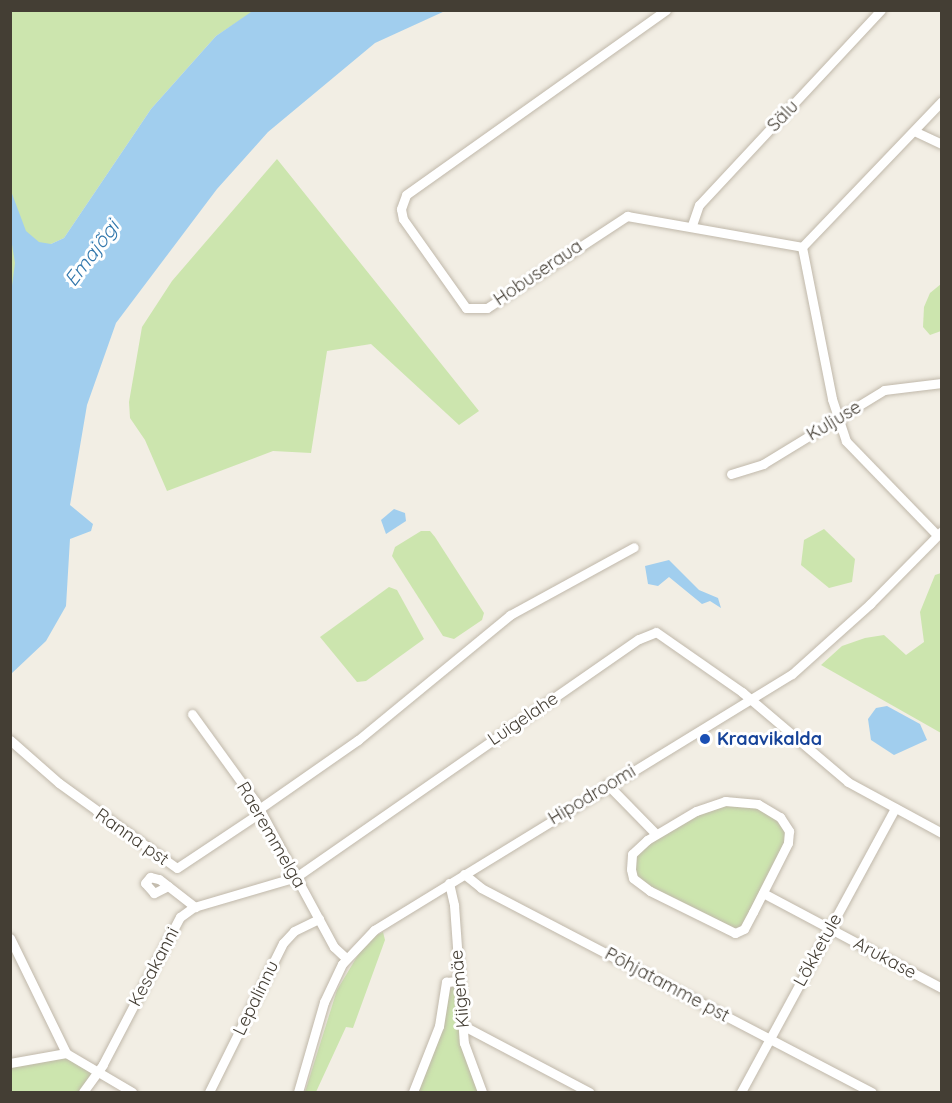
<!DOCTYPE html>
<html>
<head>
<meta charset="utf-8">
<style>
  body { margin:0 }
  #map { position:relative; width:952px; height:1103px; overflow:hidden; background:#f2eee4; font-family:Quicksand,sans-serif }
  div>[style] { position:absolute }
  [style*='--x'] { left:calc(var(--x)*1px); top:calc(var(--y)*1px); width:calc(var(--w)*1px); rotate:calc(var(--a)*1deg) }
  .green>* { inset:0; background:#cce5ae }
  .water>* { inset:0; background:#a1ceee }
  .roads { filter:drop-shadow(0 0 2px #c0b8aa) drop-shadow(0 0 2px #c0b8aa) }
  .minor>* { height:9px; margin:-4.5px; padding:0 4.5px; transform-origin:4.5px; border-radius:4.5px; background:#fff }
  .dots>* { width:16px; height:16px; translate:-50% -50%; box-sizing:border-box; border:3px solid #fff; border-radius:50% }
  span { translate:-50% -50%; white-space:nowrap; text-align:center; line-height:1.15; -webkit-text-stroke:6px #fff; paint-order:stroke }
  .street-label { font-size:18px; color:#443e34 }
  .transit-label { font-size:18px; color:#164399; font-weight:700 }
  .left { translate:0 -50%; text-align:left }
  .water-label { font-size:20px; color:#3177ac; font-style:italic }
  .frame { position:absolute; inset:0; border:12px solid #443e34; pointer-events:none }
</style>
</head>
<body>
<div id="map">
  <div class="green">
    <div style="clip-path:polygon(11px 11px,254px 11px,216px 36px,151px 109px,64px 238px,51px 244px,11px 301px)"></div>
    <div style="clip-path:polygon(277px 159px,479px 411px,459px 425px,371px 344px,327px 351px,311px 453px,273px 451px,167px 491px,145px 440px,130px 418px,129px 402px,142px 327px,172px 281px)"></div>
    <div style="clip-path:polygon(941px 284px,941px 331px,930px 335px,923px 327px,924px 307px,930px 293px)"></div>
    <div style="clip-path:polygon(824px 529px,855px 559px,852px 582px,829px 588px,801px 565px,804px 540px)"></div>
    <div style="clip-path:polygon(421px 531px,430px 531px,435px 537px,484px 613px,482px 620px,454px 639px,443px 636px,392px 556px,395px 547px)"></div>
    <div style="clip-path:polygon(941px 573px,942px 573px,941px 733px,821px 665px,842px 646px,865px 638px,884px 635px,906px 655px,924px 642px,920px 612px,935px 575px)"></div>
    <div style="clip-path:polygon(389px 587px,397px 590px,424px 639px,366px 681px,357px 682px,320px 637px)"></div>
    <div style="clip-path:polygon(720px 803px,759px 807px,781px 820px,787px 839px,741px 928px,735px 931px,645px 886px,635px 873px,635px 856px,651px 841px)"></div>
    <div style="clip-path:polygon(383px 932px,385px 940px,353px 1028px,346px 1027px,316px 1092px,305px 1092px,337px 990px,367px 940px)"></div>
    <div style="clip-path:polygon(457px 982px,463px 1044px,479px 1092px,415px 1092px,440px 1026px,447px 983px)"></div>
    <div style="clip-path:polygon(68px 1053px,94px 1068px,83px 1092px,11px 1092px,11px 1063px)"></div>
  </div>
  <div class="water">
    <div style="clip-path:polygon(254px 10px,445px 11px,375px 43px,268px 132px,217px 189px,116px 323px,87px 405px,70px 505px,93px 524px,91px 531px,70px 539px,66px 606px,46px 641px,11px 674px,10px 301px,15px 263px,11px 238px,11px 191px,26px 231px,39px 242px,51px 244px,64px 238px,151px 109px,216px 36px)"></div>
    <div style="clip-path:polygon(394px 509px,405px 513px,406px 521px,386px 534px,381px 520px)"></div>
    <div style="clip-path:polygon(669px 560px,699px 590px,718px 598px,721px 608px,710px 601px,702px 604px,669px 577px,658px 586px,648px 584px,645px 566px)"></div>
    <div style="clip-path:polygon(887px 706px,920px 724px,927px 740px,894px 755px,871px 740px,868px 719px,876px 708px)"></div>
  </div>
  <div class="roads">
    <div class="minor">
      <div style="--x:666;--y:10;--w:319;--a:144.6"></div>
      <div style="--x:406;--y:195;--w:15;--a:110"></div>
      <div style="--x:401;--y:209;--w:10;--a:79"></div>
      <div style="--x:403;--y:219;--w:109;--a:54.7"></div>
      <div style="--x:466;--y:308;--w:21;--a:0"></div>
      <div style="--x:487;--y:308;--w:168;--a:-33.3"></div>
      <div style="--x:627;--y:216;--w:178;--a:10"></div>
      <div style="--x:802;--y:247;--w:202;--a:-46.2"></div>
      <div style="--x:914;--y:131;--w:31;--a:25"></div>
      <div style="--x:692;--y:225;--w:21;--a:-71"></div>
      <div style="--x:699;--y:205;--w:267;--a:-47"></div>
      <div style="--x:802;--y:247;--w:155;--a:78.8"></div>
      <div style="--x:832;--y:399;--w:44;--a:71.6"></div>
      <div style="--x:846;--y:441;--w:131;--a:45.9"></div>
      <div style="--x:731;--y:474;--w:34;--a:-17"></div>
      <div style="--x:763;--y:464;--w:142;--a:-31.4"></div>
      <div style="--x:884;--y:390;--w:58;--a:-6.9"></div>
      <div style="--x:192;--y:714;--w:107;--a:54.1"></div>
      <div style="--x:255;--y:801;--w:166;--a:61.6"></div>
      <div style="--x:334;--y:947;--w:16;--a:43"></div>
      <div style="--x:10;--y:740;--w:65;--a:41.3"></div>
      <div style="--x:59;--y:783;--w:145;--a:35.8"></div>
      <div style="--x:177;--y:868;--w:101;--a:-33.7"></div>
      <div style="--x:607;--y:784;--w:70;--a:45.6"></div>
      <div style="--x:725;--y:801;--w:33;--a:5"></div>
      <div style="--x:758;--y:804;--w:26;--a:31"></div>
      <div style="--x:780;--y:817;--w:17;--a:57"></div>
      <div style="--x:789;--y:831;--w:12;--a:95"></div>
      <div style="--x:788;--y:843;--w:77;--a:116.9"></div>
      <div style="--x:753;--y:912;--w:19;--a:118"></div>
      <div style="--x:744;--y:929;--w:10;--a:156"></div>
      <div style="--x:735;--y:933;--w:95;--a:-153.7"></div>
      <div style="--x:650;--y:891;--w:21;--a:-143"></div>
      <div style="--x:633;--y:878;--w:9;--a:-103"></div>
      <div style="--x:631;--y:869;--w:15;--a:-86"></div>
      <div style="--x:632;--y:854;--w:21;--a:-43"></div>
      <div style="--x:647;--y:840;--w:57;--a:-30.6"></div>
      <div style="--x:696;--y:811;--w:31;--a:-19"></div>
      <div style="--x:259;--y:809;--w:121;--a:-34.9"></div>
      <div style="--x:358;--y:740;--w:197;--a:-39.4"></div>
      <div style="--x:510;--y:615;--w:141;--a:-28.7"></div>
      <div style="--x:464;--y:874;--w:22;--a:39"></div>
      <div style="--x:481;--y:888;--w:441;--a:27.6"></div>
      <div style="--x:449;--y:883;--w:23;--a:77"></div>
      <div style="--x:454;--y:905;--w:138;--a:85.9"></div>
      <div style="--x:464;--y:1043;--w:52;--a:69.8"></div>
      <div style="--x:168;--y:886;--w:16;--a:153"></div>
      <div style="--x:154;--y:893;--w:13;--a:-132"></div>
      <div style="--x:145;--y:883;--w:8;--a:-50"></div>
      <div style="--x:150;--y:877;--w:9;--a:13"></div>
      <div style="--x:159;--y:879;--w:46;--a:37.9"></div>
      <div style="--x:763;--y:893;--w:203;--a:28"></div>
      <div style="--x:10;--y:938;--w:128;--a:64"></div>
      <div style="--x:66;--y:1053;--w:77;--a:30.6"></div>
      <div style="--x:462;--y:1025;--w:144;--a:27.8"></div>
      <div style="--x:10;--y:1063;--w:57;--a:-10.1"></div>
      <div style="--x:83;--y:1092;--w:34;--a:-54"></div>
      <div style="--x:103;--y:1064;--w:166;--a:-62.4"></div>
      <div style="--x:180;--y:917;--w:17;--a:-36"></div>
      <div style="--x:194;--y:907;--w:106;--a:-16.4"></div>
      <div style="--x:296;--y:877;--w:417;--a:-34.8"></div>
      <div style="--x:639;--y:639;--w:18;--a:-22"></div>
      <div style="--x:656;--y:632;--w:105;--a:34.9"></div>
      <div style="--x:742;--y:692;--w:139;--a:40.3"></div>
      <div style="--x:848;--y:782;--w:107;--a:28.5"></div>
      <div style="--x:209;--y:1092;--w:166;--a:-63.6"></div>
      <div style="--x:283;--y:943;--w:16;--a:-47"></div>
      <div style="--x:294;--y:931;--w:28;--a:-26"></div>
      <div style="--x:298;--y:1092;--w:94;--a:-73.9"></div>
      <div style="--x:324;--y:1002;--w:42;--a:-64.7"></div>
      <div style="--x:342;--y:964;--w:47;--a:-46.7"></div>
      <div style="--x:374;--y:930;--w:490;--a:-31.5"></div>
      <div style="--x:792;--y:674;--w:105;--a:-41.9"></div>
      <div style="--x:870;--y:604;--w:103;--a:-45.4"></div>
      <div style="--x:413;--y:1092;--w:71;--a:-68.5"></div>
      <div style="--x:439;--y:1026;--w:45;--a:-81"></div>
      <div style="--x:446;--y:982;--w:12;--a:-5"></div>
      <div style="--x:741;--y:1092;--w:323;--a:-61.5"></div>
    </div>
  </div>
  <div class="dots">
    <div style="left:705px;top:739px;background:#1a4fb4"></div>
  </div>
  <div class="street-label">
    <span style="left:783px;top:116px;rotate:-46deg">Sälu</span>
    <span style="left:538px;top:273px;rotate:-34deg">Hobuseraua</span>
    <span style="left:834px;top:421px;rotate:-31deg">Kuljuse</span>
    <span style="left:523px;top:719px;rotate:-34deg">Luigelahe</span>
    <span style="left:592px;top:795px;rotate:-31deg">Hipodroomi</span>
    <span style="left:271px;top:835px;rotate:60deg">Raeremmelga</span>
    <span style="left:132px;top:837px;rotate:35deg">Ranna pst</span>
    <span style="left:818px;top:950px;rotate:-61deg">Lõkketule</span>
    <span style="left:885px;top:958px;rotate:28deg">Arukase</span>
    <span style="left:154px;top:967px;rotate:-62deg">Kesakanni</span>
    <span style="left:667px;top:985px;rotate:28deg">Põhjatamme pst</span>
    <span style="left:460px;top:989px;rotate:-95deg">Kiigemäe</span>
    <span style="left:256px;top:998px;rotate:-64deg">Lepalinnu</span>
  </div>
  <div class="transit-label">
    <span class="left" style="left:717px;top:739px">Kraavikalda</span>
  </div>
  <div class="water-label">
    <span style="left:91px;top:253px;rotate:-53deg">Emajõgi</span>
  </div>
  <div class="frame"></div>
</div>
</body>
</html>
